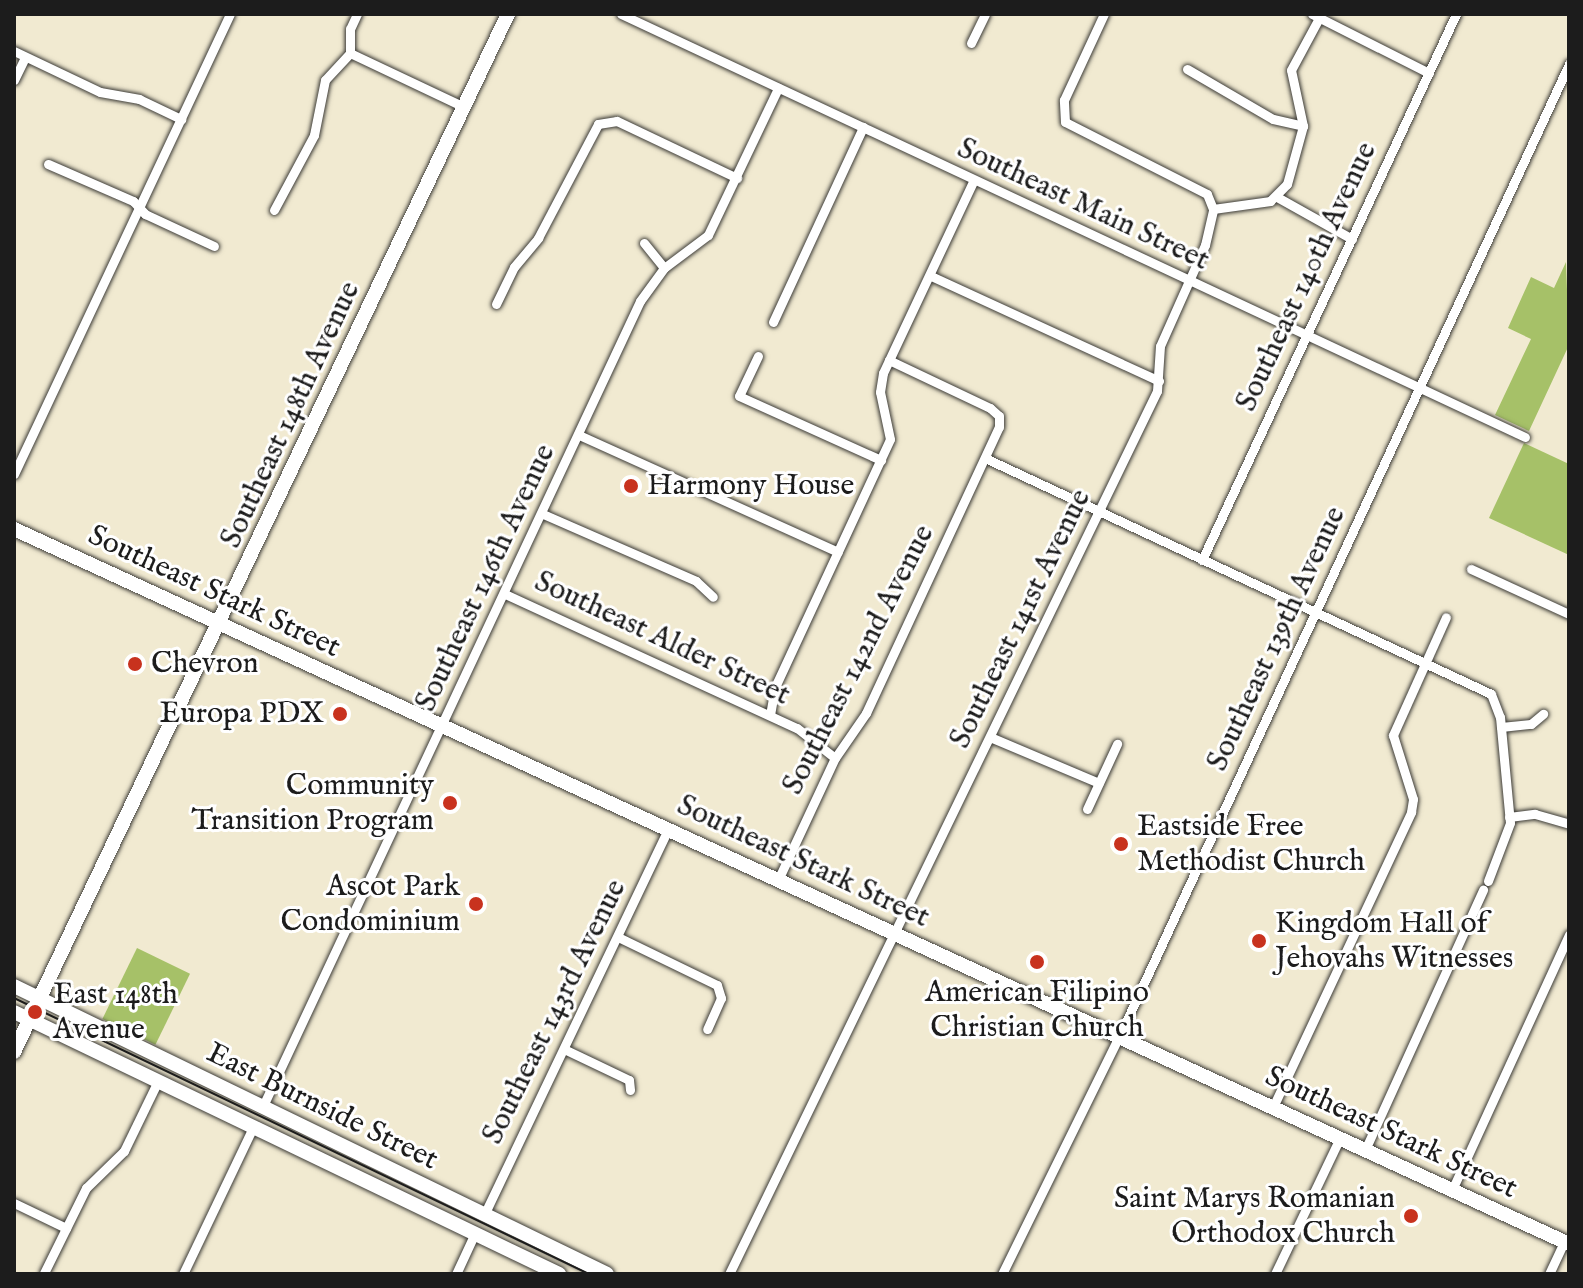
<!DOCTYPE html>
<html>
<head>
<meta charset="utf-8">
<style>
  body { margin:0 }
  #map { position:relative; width:1583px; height:1288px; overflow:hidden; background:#f1ead1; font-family:"IM FELL English",serif }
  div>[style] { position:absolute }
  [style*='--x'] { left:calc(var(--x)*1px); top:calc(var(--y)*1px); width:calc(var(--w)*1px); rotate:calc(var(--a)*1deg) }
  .green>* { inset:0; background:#a6c168; transform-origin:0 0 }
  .roads { filter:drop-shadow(0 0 2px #3c3b37) drop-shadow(0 0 2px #3c3b37) }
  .street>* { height:9px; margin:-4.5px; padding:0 4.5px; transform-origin:4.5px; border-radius:4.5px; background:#fff }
  .secondary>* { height:14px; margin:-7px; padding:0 7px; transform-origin:7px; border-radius:7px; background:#fff }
  .primary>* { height:14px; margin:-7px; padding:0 7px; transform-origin:7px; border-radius:7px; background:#fff }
  .tram>* { height:2px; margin:-1px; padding:0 1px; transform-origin:1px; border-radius:1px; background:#1c1c1c }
  .dots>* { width:22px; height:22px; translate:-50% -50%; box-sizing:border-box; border:4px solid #fff; border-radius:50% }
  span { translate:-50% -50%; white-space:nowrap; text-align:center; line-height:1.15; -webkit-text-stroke:6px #fff; paint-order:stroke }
  .street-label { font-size:30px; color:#1c1c1c }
  .poi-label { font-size:30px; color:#1c1c1c }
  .left { translate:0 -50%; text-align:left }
  .right { translate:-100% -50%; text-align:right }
  .frame { position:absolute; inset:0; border:16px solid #1c1c1c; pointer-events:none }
</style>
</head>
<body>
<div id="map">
  <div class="green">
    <div style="clip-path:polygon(1566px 262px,1569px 345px,1529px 431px,1495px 415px,1531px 339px,1508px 328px,1531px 277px,1554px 288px)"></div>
    <div style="clip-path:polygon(1524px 443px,1569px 464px,1569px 555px,1489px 518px)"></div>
    <div style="left:137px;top:948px;width:59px;height:79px;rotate:26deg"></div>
  </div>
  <div class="roads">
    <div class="street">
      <div style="--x:621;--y:14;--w:998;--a:25.08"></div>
      <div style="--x:1312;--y:14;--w:131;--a:26.8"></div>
      <div style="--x:971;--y:43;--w:32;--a:-64"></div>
      <div style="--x:14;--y:51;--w:95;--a:25.5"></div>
      <div style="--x:100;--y:92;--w:40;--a:10"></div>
      <div style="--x:139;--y:99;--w:47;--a:25.5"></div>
      <div style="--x:350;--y:53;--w:126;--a:25.3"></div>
      <div style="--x:350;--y:53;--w:24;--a:-90"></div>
      <div style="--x:350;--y:29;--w:17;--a:-65"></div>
      <div style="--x:1187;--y:69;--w:99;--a:30.2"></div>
      <div style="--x:1273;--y:119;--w:31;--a:13"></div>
      <div style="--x:14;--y:80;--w:25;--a:-64"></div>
      <div style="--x:48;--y:164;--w:93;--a:23.5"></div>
      <div style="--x:133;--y:201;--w:18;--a:47"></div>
      <div style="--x:145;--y:214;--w:76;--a:24.9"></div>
      <div style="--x:1277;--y:197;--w:86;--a:29.2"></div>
      <div style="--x:1213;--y:209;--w:58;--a:-8"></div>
      <div style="--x:1270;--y:201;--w:24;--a:-45"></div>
      <div style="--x:1287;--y:184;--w:60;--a:-74.6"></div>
      <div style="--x:1303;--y:126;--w:57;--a:-102.1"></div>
      <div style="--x:1291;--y:70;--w:59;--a:-61.7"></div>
      <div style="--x:274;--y:210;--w:85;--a:-61.9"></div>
      <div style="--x:314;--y:135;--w:56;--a:-78.7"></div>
      <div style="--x:325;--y:80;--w:37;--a:-47"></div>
      <div style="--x:644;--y:243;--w:32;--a:51"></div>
      <div style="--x:931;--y:276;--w:251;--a:24.7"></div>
      <div style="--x:496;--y:304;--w:41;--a:-64.1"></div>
      <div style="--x:514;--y:267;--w:38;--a:-50"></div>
      <div style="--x:538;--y:238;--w:129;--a:-62.2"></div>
      <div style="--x:598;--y:124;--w:19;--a:-9"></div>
      <div style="--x:617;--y:121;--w:133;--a:25.4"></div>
      <div style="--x:773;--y:322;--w:215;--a:-65.2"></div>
      <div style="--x:758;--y:356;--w:44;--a:115.4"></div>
      <div style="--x:739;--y:396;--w:156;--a:24.3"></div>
      <div style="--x:579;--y:435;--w:284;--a:24.3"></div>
      <div style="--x:985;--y:458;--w:558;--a:25"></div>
      <div style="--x:1491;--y:694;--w:25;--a:69"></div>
      <div style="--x:1500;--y:717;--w:106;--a:84.6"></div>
      <div style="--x:1510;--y:823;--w:62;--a:110.8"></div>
      <div style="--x:14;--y:474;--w:508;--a:-64.85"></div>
      <div style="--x:543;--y:514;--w:167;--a:23.6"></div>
      <div style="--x:696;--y:581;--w:23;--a:43"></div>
      <div style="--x:1202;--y:560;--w:602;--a:-65.05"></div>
      <div style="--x:1471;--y:569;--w:108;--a:24.7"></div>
      <div style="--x:505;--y:594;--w:321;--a:24.7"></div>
      <div style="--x:797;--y:728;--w:48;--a:38.3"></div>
      <div style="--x:770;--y:715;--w:28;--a:-80"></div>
      <div style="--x:775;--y:687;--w:273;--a:-65.1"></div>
      <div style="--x:890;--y:439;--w:48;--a:-102"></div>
      <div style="--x:880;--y:392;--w:19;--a:-81"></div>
      <div style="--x:883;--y:373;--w:213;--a:-64.8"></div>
      <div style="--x:1501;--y:727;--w:30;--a:-6"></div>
      <div style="--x:1531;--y:724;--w:16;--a:-40"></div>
      <div style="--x:990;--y:737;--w:118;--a:22.9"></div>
      <div style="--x:1087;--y:809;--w:72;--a:-65.2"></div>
      <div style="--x:1509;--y:817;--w:26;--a:-7"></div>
      <div style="--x:1535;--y:814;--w:35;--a:16"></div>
      <div style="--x:778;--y:880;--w:135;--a:-65"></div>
      <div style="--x:835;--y:758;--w:55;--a:-55.4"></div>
      <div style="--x:866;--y:713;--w:315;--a:-65.1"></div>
      <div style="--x:999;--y:427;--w:11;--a:-90"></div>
      <div style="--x:999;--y:416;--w:12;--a:-138"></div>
      <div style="--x:990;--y:408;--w:112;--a:-154.6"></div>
      <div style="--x:618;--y:937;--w:110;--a:25.9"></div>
      <div style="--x:717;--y:985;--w:14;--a:73"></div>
      <div style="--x:721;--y:998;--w:34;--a:114"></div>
      <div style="--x:564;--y:1049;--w:72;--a:25.5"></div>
      <div style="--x:629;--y:1080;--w:10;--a:84"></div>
      <div style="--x:1273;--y:1107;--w:326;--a:-64.9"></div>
      <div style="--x:1411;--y:812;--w:13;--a:-81"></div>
      <div style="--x:1413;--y:799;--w:67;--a:-107.4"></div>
      <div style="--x:1393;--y:735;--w:129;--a:-65.8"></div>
      <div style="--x:262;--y:1108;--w:891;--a:-64.9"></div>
      <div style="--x:640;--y:301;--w:41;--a:-54"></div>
      <div style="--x:664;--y:268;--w:55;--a:-36.9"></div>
      <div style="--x:708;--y:235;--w:163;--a:-64.5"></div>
      <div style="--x:1365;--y:1150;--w:286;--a:-65.6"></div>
      <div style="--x:1452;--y:1190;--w:281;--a:-65.4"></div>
      <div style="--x:14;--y:1203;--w:58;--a:25.7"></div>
      <div style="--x:484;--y:1215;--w:428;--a:-64.5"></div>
      <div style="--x:44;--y:1273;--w:95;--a:-63.7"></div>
      <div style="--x:86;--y:1188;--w:53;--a:-44.2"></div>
      <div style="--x:124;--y:1151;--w:76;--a:-64.1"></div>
      <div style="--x:183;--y:1274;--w:163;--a:-64.5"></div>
      <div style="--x:456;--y:1274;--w:45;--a:-65.1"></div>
      <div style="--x:729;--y:1274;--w:981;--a:-64.14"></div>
      <div style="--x:1157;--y:391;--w:45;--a:-86.2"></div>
      <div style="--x:1160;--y:346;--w:111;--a:-66"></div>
      <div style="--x:1205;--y:245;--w:37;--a:-77"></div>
      <div style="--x:1213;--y:209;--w:16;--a:-112"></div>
      <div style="--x:1207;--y:194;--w:159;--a:-153.1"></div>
      <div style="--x:1065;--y:122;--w:22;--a:-93"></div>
      <div style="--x:1064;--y:100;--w:95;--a:-65.1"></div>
      <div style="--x:1002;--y:1274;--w:279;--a:-63.8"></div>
      <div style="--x:1125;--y:1024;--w:1058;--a:-65.18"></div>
      <div style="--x:1275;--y:1274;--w:151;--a:-64.5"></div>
      <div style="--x:1549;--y:1274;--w:35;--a:-65"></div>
    </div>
    <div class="secondary">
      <div style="--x:14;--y:986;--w:659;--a:25.9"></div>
      <div style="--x:14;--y:1012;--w:605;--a:25.68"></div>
      <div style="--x:14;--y:1052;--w:1150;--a:-64.55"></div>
    </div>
    <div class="primary">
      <div style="--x:14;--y:529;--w:1712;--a:24.69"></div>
    </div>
  </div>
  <div class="tram">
    <div style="--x:14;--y:998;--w:638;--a:25.64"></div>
  </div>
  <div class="dots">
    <div style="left:631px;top:486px;background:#c8321e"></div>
    <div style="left:135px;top:664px;background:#c8321e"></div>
    <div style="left:340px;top:714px;background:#c8321e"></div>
    <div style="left:450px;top:803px;background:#c8321e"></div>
    <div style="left:1121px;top:844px;background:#c8321e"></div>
    <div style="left:476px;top:904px;background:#c8321e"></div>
    <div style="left:1259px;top:941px;background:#c8321e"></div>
    <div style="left:1037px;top:962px;background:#c8321e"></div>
    <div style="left:35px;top:1012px;background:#c8321e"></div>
    <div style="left:1411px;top:1216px;background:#c8321e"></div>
  </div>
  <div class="street-label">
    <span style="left:1083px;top:205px;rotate:25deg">Southeast Main Street</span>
    <span style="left:1307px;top:277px;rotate:-65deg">Southeast 140th Avenue</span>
    <span style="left:291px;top:415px;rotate:-65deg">Southeast 148th Avenue</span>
    <span style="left:486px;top:578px;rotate:-65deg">Southeast 146th Avenue</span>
    <span style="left:214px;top:592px;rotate:25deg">Southeast Stark Street</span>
    <span style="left:1021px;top:619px;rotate:-64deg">Southeast 141st Avenue</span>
    <span style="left:662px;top:639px;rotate:25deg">Southeast Alder Street</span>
    <span style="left:1277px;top:639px;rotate:-65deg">Southeast 139th Avenue</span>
    <span style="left:859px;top:660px;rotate:-63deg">Southeast 142nd Avenue</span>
    <span style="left:803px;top:862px;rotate:25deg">Southeast Stark Street</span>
    <span style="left:555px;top:1012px;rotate:-64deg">Southeast 143rd Avenue</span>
    <span style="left:322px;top:1107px;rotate:26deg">East Burnside Street</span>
    <span style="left:1391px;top:1133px;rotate:25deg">Southeast Stark Street</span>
  </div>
  <div class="poi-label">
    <span class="left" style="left:647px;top:486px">Harmony House</span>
    <span class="left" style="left:151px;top:664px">Chevron</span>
    <span class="right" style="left:324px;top:714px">Europa PDX</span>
    <span class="right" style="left:434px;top:803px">Community<br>Transition Program</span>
    <span class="left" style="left:1137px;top:844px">Eastside Free<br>Methodist Church</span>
    <span class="right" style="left:460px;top:904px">Ascot Park<br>Condominium</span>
    <span class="left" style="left:1275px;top:941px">Kingdom Hall of<br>Jehovahs Witnesses</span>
    <span style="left:1037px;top:1010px">American Filipino<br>Christian Church</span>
    <span class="left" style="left:53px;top:1012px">East 148th<br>Avenue</span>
    <span class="right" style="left:1395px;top:1216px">Saint Marys Romanian<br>Orthodox Church</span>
  </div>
  <div class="frame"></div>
</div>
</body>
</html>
